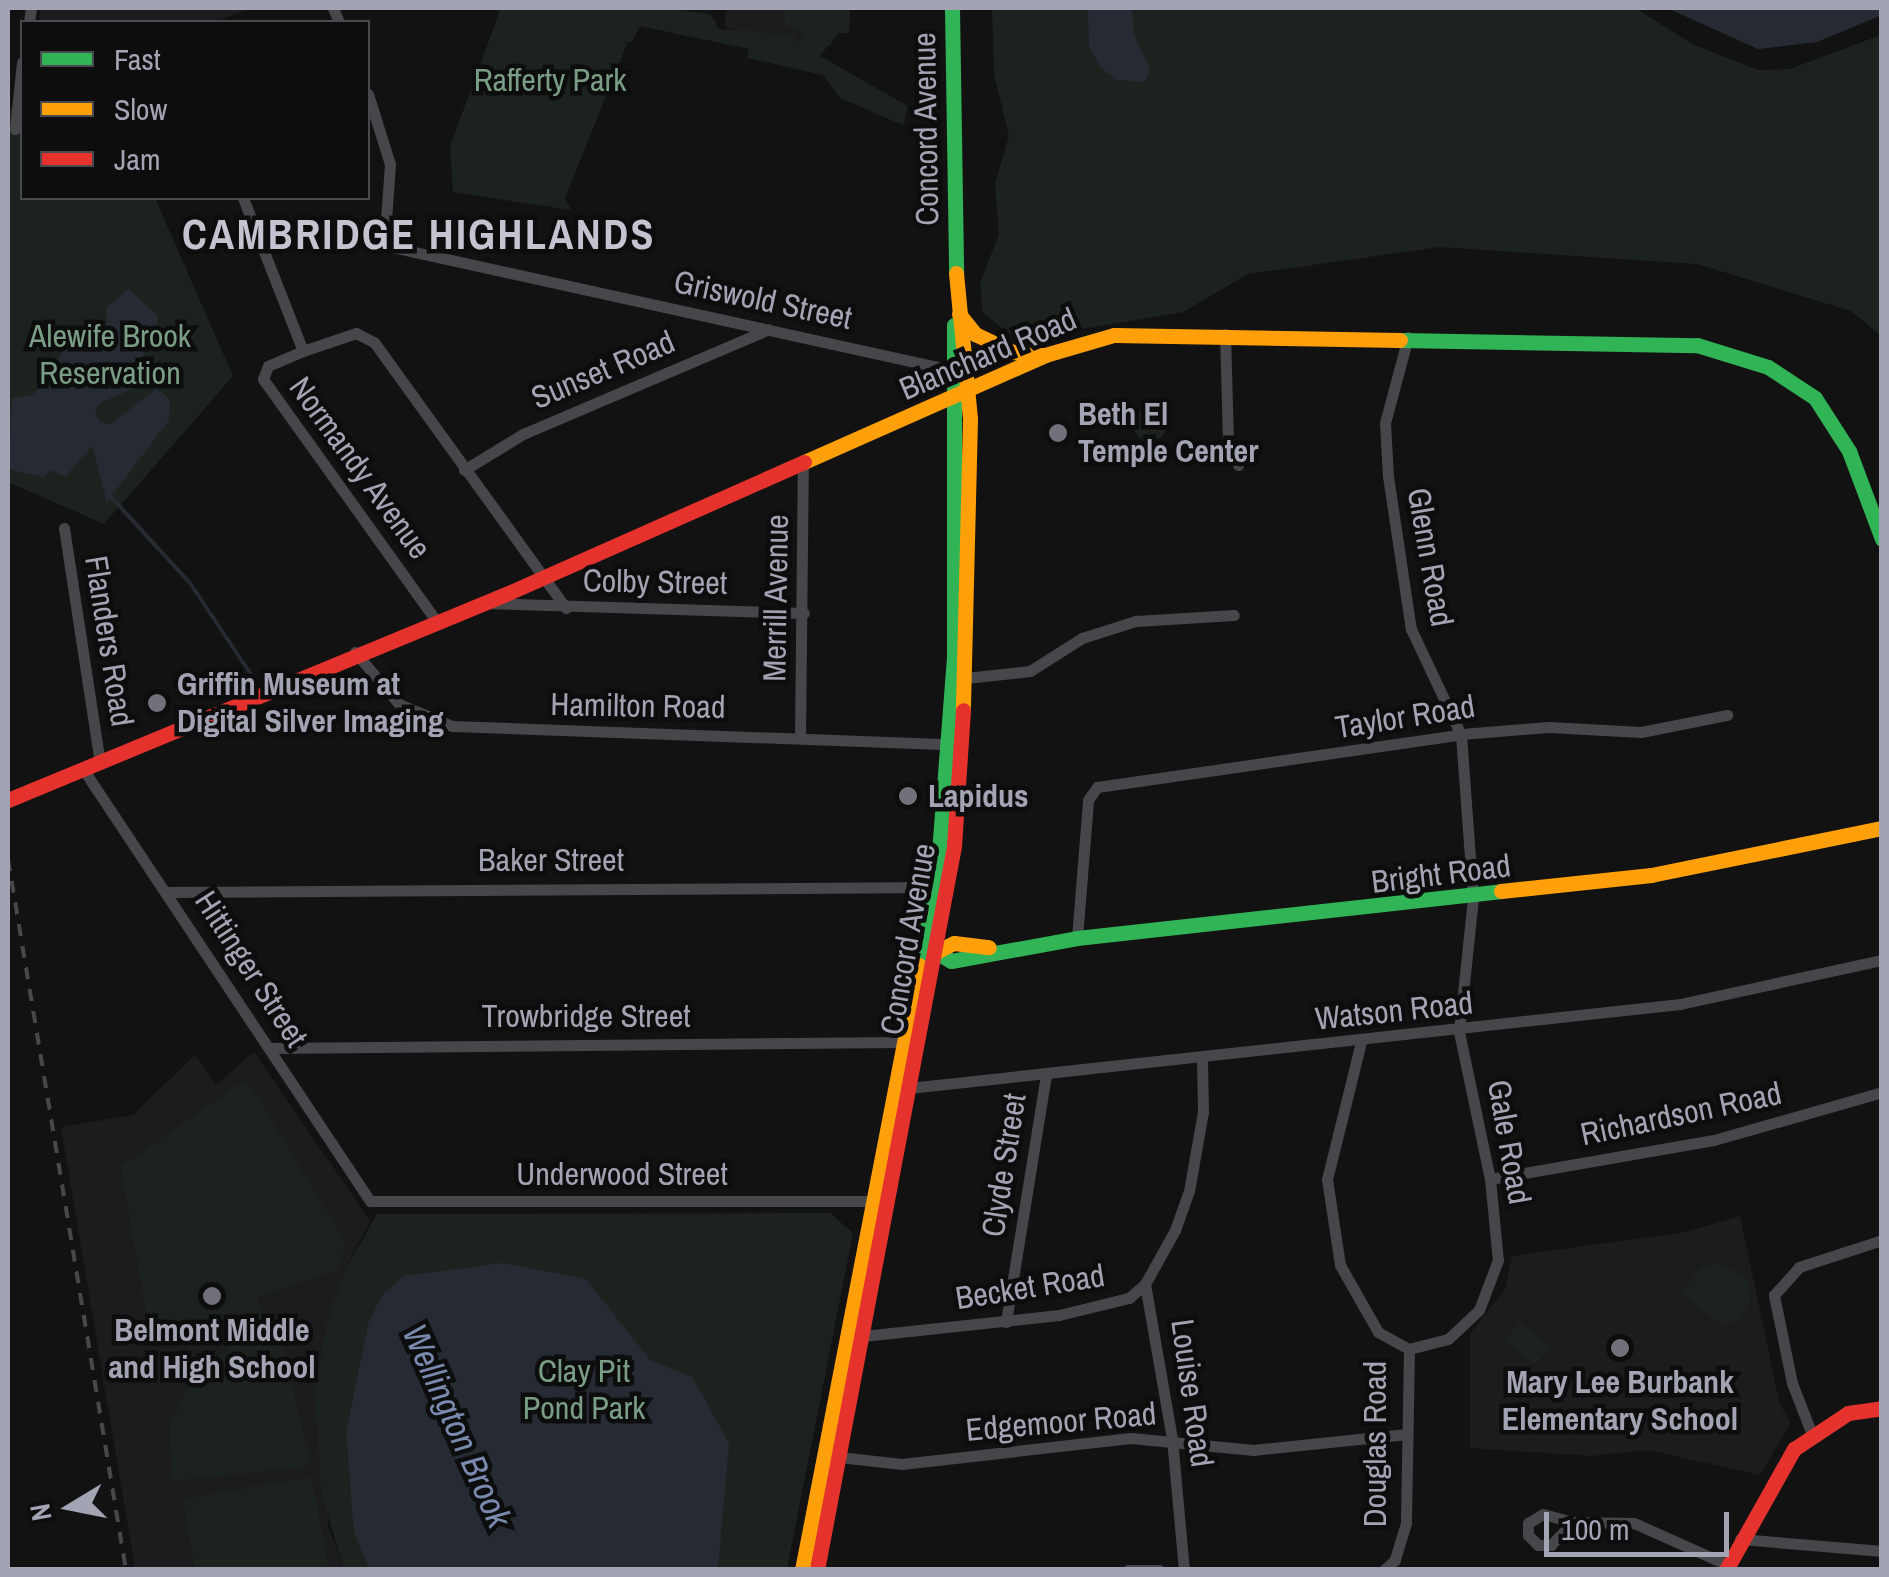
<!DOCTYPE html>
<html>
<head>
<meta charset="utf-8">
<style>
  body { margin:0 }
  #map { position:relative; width:1889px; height:1577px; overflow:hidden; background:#121212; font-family:"Archivo Narrow",sans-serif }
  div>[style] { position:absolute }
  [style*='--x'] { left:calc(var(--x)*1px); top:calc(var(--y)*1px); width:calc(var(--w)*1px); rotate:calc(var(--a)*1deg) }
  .built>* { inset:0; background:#1c1c1e }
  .green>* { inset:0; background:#1c231e; transform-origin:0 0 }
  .round { border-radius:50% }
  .water>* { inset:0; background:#262b33 }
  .stream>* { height:4px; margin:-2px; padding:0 2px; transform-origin:2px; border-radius:2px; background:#262b33 }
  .street>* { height:11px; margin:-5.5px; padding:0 5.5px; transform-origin:5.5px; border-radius:5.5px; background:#47474b }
  .fast>* { height:15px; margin:-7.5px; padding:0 7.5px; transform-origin:7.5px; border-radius:7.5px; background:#30b455 }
  .slow>* { height:15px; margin:-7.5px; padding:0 7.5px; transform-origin:7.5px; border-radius:7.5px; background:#ff9f0a }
  .jam>* { height:15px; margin:-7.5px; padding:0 7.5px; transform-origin:7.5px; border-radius:7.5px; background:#e5322d }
  .rail>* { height:4px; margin-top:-2px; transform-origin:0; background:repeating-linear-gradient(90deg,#48484c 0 12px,transparent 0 22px) }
  .dots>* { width:28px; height:28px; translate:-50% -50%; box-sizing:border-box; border:5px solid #0d0d0e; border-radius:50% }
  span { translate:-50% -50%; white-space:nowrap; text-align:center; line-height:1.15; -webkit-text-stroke:9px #0d0d0e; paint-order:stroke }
  .park-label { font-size:32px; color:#7a9e85 }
  .street-label { font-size:32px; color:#a3a4b3 }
  .poi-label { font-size:32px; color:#a3a4b3; font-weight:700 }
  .left { translate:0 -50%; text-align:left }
  .water-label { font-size:35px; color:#7a8aaf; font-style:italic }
  .district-label { font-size:42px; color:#c4c4d0; font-weight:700; letter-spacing:2.5px }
  .frame { position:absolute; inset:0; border:10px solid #a3a4b3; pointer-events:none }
  .legend { position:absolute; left:20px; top:20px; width:350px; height:180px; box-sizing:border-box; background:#0d0d0e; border:2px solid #494950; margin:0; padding:12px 18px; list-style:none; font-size:30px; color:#a3a4b3 }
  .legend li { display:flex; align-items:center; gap:20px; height:50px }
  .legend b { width:50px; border:2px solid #494950 }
  .north { position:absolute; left:20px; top:1457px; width:100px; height:100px; -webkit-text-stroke:8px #0d0d0e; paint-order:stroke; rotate:260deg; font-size:28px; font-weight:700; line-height:40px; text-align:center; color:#a3a4b3 }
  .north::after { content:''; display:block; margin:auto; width:35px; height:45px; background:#a3a4b3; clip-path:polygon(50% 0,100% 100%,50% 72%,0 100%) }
  .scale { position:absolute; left:1544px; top:1512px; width:185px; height:45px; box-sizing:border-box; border:5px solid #a3a4b3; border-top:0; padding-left:12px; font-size:30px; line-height:35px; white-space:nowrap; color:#a3a4b3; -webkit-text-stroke:8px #0d0d0e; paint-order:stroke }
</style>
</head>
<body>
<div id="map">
  <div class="built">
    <div style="clip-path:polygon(41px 8px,251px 8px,214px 22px,39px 22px)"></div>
    <div style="clip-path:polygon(726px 8px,850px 8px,849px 33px,838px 33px,830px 46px,786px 46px,725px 27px)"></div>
    <div style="clip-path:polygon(254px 1052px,370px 1221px,345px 1270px,328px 1526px,344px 1569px,135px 1569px,61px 1127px,133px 1115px,195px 1055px,216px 1085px)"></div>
    <div style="clip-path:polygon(1740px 1216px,1780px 1405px,1791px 1422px,1760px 1475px,1648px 1450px,1591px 1456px,1470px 1448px,1470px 1334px,1505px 1289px,1512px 1256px,1686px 1232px)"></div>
  </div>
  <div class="green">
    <div style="clip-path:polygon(501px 8px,663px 8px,710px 14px,719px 29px,794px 35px,800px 45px,804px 30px,784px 26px,785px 8px,850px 8px,849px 33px,838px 33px,820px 56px,908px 106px,903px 125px,840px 98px,823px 75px,747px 58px,749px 49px,640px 26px,631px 43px,623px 41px,627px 44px,565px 198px,571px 210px,453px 192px,450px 146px)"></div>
    <div style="clip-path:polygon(992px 8px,1635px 8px,1694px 45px,1758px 70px,1790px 69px,1881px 35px,1881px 336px,1851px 311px,1697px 264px,1439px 247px,1248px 274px,1183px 312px,1063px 332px,1055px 327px,1042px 332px,1042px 340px,1019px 341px,983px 313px,980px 283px,999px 234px,995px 184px,1009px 136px,994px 74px)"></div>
    <div style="clip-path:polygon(22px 102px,22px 198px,155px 198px,233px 376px,104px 524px,8px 482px,8px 109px)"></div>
    <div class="round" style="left:1133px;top:407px;width:34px;height:34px"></div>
    <div style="clip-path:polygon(242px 1082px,250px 1085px,346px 1243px,338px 1270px,258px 1297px,262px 1320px,151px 1340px,121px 1167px)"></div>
    <div style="clip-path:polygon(830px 1213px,853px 1233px,787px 1569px,344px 1570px,321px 1491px,315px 1390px,327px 1322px,345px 1270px,377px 1214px)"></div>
    <div style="clip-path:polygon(1720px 1263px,1747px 1279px,1750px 1302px,1735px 1322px,1720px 1323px,1686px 1297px,1684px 1289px,1700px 1268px)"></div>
    <div style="left:1519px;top:1322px;width:39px;height:24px;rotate:37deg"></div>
    <div style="clip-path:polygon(278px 1328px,309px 1458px,303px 1467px,173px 1481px,170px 1425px,193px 1377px,237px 1340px)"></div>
    <div style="clip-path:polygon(312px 1477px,328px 1569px,195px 1569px,183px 1499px)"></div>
  </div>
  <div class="water">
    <div style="clip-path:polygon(1088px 8px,1132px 8px,1134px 35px,1150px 69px,1145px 82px,1117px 80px,1101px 68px,1089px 45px)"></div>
    <div style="clip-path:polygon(1667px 8px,1881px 8px,1882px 15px,1817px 42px,1758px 49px)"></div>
    <div style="clip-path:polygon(129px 289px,158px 316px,157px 332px,147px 343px,138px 386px,99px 404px,95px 414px,101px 423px,111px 424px,157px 388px,170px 400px,169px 420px,107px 502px,92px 446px,65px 477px,50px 470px,44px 477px,8px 469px,12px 399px,34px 394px,74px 336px,107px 323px,106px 308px)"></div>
    <div style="clip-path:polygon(503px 1263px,586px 1279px,650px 1360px,692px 1377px,729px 1443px,718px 1569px,369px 1569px,354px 1532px,346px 1433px,369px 1321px,383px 1294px,404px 1276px)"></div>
  </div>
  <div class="stream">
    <div style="--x:112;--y:498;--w:115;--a:47.5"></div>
    <div style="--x:190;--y:583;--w:119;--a:56.3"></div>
  </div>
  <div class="street">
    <div style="--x:333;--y:8;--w:15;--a:67"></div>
    <div style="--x:29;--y:22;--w:14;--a:-82"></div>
    <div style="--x:368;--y:94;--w:73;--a:72.6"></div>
    <div style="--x:390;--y:164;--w:69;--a:94.1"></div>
    <div style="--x:385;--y:233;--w:16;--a:63"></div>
    <div style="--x:392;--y:247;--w:572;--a:12.41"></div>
    <div style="--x:15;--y:129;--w:67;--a:-84"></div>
    <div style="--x:243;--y:198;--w:164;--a:68.6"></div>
    <div style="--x:303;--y:351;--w:38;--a:157"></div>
    <div style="--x:268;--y:366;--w:14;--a:111"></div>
    <div style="--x:263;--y:379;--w:294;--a:54.4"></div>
    <div style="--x:1225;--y:334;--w:106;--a:88.4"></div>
    <div style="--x:1228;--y:440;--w:27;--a:68"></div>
    <div style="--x:1408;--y:337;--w:89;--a:105"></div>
    <div style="--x:1385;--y:423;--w:53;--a:86.8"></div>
    <div style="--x:1388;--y:476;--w:155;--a:81.5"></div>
    <div style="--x:1411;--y:629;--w:117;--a:64.7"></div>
    <div style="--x:1461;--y:735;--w:163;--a:85.8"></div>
    <div style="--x:1473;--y:898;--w:135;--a:96"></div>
    <div style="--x:1459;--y:1032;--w:150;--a:78.1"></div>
    <div style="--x:1490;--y:1179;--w:81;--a:84.4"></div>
    <div style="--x:1498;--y:1260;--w:53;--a:110.8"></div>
    <div style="--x:1479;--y:1310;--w:42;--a:136.9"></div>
    <div style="--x:1448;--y:1339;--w:40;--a:165.6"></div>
    <div style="--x:303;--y:351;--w:56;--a:-18.8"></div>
    <div style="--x:356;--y:333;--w:20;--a:27"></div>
    <div style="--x:374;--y:342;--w:328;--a:54.2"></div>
    <div style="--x:464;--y:470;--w:69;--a:-31.4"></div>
    <div style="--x:523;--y:434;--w:267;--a:-23.1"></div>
    <div style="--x:64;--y:528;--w:237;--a:81.3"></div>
    <div style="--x:483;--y:603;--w:321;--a:1.8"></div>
    <div style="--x:355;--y:652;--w:68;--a:49.8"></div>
    <div style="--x:399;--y:704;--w:57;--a:22.5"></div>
    <div style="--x:452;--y:726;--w:496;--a:2.1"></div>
    <div style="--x:966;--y:678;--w:64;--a:-6.2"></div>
    <div style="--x:1030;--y:671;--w:62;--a:-32.4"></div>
    <div style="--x:1082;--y:638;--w:57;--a:-17.5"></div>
    <div style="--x:1136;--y:621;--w:98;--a:-3.5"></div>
    <div style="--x:800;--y:738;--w:278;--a:-89.4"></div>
    <div style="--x:83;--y:769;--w:519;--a:56.4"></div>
    <div style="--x:370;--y:1201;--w:504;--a:0"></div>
    <div style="--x:166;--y:892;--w:769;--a:-0.37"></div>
    <div style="--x:1077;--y:938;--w:138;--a:-85.4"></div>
    <div style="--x:1088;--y:800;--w:16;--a:-55"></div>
    <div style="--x:1097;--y:787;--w:381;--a:-8.2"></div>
    <div style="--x:1474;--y:733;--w:75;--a:-4.6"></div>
    <div style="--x:1549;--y:727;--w:92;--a:3.1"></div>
    <div style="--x:1641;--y:732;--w:88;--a:-11.2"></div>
    <div style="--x:1361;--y:1042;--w:141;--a:103.9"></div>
    <div style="--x:1327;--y:1179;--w:87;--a:81.4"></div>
    <div style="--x:1340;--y:1265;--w:77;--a:60.4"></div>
    <div style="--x:1378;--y:1332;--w:35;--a:29"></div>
    <div style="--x:1409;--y:1349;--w:174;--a:91"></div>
    <div style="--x:1406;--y:1523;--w:39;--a:107"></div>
    <div style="--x:1395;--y:1560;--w:15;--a:138"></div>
    <div style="--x:270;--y:1048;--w:632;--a:-0.54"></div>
    <div style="--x:909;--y:1088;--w:776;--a:-6.22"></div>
    <div style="--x:1680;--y:1004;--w:207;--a:-12.3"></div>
    <div style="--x:1490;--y:1179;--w:227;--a:-9.9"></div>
    <div style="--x:1714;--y:1140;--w:175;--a:-15.9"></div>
    <div style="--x:1145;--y:1284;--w:157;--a:80.1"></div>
    <div style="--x:1172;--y:1439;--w:132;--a:84.8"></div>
    <div style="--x:1006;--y:1322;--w:249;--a:-80.8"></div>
    <div style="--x:863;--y:1336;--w:197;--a:-6.1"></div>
    <div style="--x:1059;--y:1315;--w:72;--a:-13.7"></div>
    <div style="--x:1129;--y:1298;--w:21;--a:-41"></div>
    <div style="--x:1145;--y:1284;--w:62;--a:-60.9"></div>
    <div style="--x:1175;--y:1230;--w:41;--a:-70.3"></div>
    <div style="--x:1189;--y:1191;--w:80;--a:-80"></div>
    <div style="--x:1203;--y:1112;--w:52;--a:-91.1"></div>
    <div style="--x:1811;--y:1432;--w:53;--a:-111.2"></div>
    <div style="--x:1792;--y:1383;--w:90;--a:-101.6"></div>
    <div style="--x:1774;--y:1295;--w:38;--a:-48"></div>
    <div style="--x:1799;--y:1267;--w:87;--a:-18"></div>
    <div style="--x:839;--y:1457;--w:63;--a:6.3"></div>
    <div style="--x:902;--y:1464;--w:230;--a:-6.5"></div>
    <div style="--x:1131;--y:1438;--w:123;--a:5.6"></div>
    <div style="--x:1253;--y:1450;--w:155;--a:-5.9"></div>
    <div style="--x:1573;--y:1522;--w:32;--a:134"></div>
    <div style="--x:1551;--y:1545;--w:13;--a:180"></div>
    <div style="--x:1538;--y:1545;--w:14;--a:-135"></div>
    <div style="--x:1528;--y:1535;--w:12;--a:-90"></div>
    <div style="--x:1528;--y:1523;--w:17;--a:-31"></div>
    <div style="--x:1543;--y:1514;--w:31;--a:15"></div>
    <div style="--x:1573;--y:1522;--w:61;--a:0.9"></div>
    <div style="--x:1634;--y:1523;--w:103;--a:24.1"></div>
    <div style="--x:1740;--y:1539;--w:143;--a:4.8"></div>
    <div style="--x:1128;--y:1570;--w:31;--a:0"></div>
  </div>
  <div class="fast">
    <div style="--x:952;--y:8;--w:265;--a:89.1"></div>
    <div style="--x:1400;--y:340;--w:297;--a:1"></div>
    <div style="--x:1697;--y:345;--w:74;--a:17.2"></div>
    <div style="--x:1768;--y:367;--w:56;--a:33.4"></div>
    <div style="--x:1815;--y:398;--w:63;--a:57.3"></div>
    <div style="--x:1849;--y:451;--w:94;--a:69.4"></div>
    <div style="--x:936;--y:952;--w:17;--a:31"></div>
    <div style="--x:951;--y:961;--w:128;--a:-10.3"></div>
    <div style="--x:1077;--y:938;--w:427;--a:-6.3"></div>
    <div style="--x:919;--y:965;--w:102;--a:-79.2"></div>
    <div style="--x:938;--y:865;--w:209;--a:-85.6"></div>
    <div style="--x:954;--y:657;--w:332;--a:-90"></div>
  </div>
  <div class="slow">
    <div style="--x:956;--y:273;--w:147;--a:84.5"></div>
    <div style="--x:970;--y:419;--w:291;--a:91.4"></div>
    <div style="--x:959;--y:314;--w:26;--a:51"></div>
    <div style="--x:975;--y:334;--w:42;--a:25.3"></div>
    <div style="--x:1013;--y:352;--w:28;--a:6"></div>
    <div style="--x:804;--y:462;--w:264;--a:-23.9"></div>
    <div style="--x:1045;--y:355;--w:72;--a:-16.2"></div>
    <div style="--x:1114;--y:335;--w:286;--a:1"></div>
    <div style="--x:1501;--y:891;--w:151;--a:-6.1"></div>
    <div style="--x:1651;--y:875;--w:236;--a:-11.5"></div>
    <div style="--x:936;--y:952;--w:20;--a:-27"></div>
    <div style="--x:954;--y:943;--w:35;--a:7"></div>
    <div style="--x:802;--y:1570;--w:616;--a:-79.05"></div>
  </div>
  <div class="jam">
    <div style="--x:8;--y:800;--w:539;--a:-22.47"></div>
    <div style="--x:506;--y:594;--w:326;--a:-23.9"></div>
    <div style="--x:817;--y:1570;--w:737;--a:-79.28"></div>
    <div style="--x:954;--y:846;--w:136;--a:-86.2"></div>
    <div style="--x:1726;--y:1570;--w:139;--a:-60.7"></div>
    <div style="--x:1794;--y:1449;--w:65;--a:-33.7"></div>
    <div style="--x:1848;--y:1413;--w:34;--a:-8"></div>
  </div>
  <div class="rail">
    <div style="--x:8;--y:859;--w:721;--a:80.58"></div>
  </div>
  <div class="dots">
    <div style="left:1058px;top:433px;background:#70717b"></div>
    <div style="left:157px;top:703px;background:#70717b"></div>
    <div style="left:908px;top:796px;background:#70717b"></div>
    <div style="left:212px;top:1296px;background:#70717b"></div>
    <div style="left:1620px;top:1348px;background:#70717b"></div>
  </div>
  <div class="park-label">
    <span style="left:550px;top:80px">Rafferty Park</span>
    <span style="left:110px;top:355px">Alewife Brook<br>Reservation</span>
    <span style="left:584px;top:1390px">Clay Pit<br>Pond Park</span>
  </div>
  <div class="street-label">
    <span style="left:926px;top:129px;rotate:-91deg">Concord Avenue</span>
    <span style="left:763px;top:300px;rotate:12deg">Griswold Street</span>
    <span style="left:988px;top:354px;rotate:-23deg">Blanchard Road</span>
    <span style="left:603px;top:370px;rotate:-23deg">Sunset Road</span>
    <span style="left:360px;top:468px;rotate:54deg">Normandy Avenue</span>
    <span style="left:1430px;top:557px;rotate:80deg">Glenn Road</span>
    <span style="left:655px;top:582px;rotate:1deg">Colby Street</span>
    <span style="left:776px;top:598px;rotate:-89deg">Merrill Avenue</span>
    <span style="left:109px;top:641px;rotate:81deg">Flanders Road</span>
    <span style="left:638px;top:706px;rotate:1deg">Hamilton Road</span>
    <span style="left:1405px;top:717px;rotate:-9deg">Taylor Road</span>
    <span style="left:551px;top:860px">Baker Street</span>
    <span style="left:1441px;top:874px;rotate:-7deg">Bright Road</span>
    <span style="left:908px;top:939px;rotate:-80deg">Concord Avenue</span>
    <span style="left:251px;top:969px;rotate:57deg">Hittinger Street</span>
    <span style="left:1394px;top:1011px;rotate:-6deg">Watson Road</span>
    <span style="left:586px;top:1016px">Trowbridge Street</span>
    <span style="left:1681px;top:1114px;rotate:-12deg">Richardson Road</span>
    <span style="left:1509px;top:1142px;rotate:80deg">Gale Road</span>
    <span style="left:1004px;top:1165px;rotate:-81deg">Clyde Street</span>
    <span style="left:622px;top:1174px">Underwood Street</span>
    <span style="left:1030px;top:1287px;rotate:-9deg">Becket Road</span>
    <span style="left:1192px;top:1393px;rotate:82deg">Louise Road</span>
    <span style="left:1061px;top:1422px;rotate:-5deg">Edgemoor Road</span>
    <span style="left:1375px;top:1444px;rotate:-90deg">Douglas Road</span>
  </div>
  <div class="poi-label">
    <span class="left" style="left:1078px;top:433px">Beth El<br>Temple Center</span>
    <span class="left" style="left:177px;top:703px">Griffin Museum at<br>Digital Silver Imaging</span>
    <span class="left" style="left:928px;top:796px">Lapidus</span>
    <span style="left:212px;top:1349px">Belmont Middle<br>and High School</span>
    <span style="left:1620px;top:1401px">Mary Lee Burbank<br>Elementary School</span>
  </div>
  <div class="water-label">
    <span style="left:457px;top:1426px;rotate:66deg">Wellington Brook</span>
  </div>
  <div class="district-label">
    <span style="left:419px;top:234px">CAMBRIDGE HIGHLANDS</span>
  </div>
  <div class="frame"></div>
  <ul class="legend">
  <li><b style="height:12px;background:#30b455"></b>Fast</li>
  <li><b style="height:12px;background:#ff9f0a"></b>Slow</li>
  <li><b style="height:12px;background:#e5322d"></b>Jam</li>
  </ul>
  <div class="north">N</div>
  <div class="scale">100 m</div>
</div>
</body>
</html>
